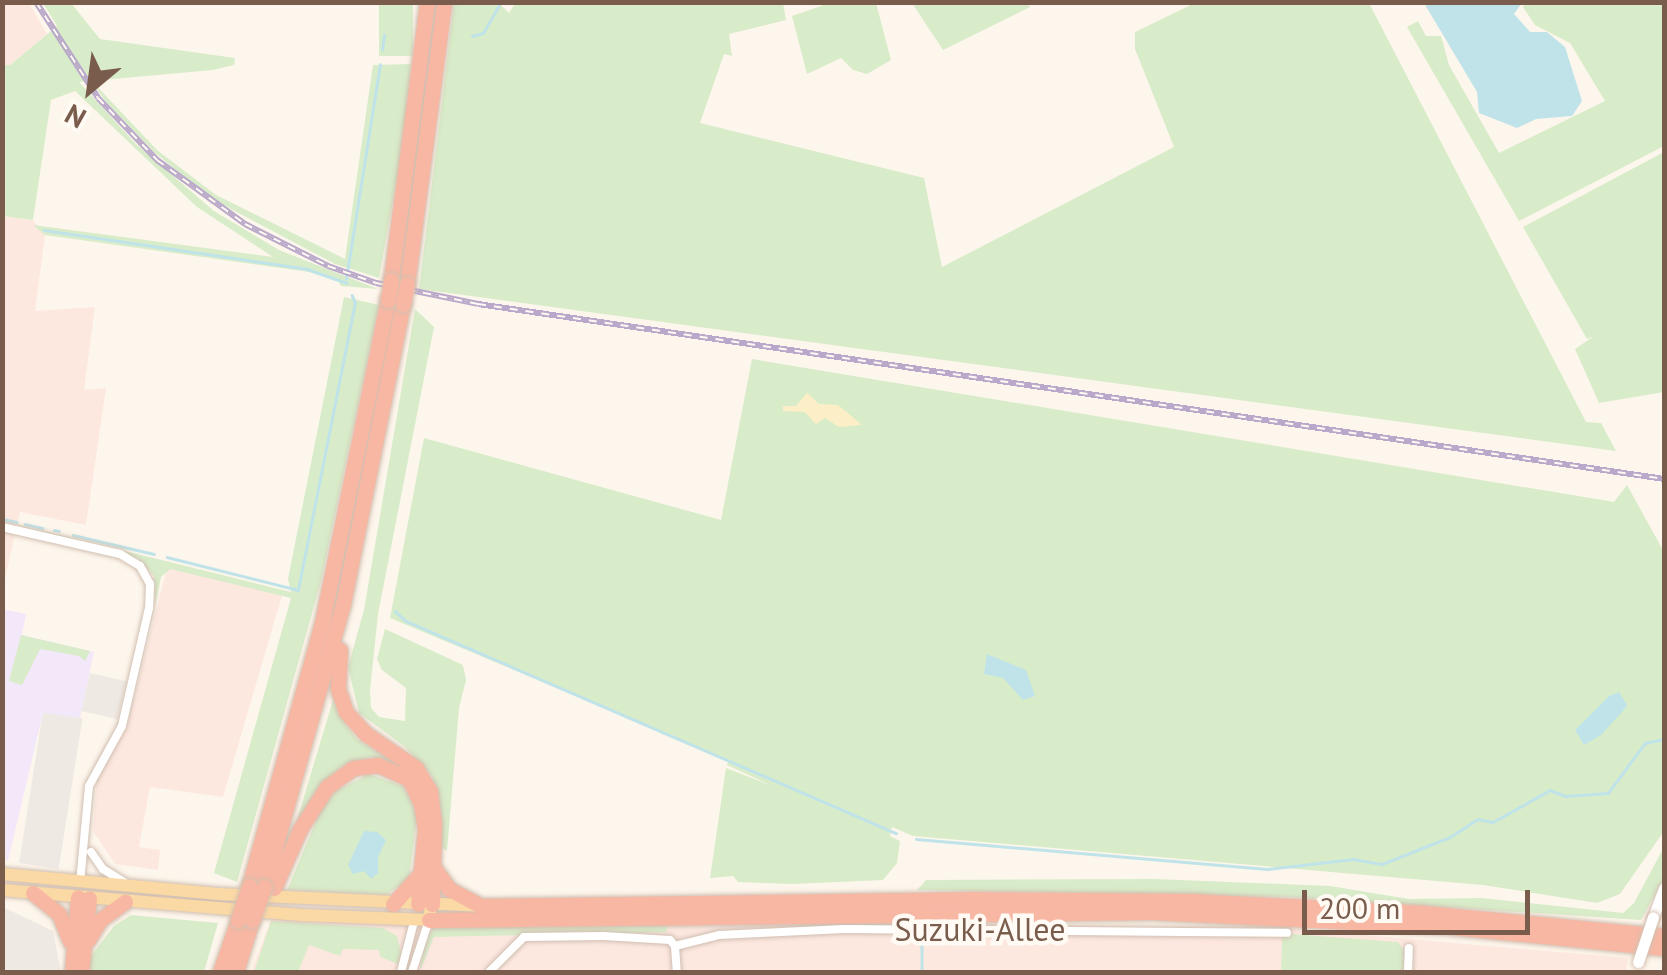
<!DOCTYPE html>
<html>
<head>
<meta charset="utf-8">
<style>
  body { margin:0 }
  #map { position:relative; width:1667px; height:975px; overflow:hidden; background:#fdf6ec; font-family:"PT Sans",sans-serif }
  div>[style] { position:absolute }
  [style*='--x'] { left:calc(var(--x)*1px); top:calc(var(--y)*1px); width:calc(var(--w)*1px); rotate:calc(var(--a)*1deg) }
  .commercial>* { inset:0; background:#fde8e0 }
  .industrial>* { inset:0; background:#efe9e4; transform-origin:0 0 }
  .education>* { inset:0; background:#f3e8fa }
  .green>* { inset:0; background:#d8ecc9; transform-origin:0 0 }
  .sand>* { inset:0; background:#fcefc7 }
  .water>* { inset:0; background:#bfe3e8 }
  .stream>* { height:2.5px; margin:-1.25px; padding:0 1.25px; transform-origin:1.25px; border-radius:1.25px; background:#bfe3e8 }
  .roads { filter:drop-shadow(0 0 2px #d1beb0) drop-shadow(0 0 2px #d1beb0) }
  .street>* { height:8px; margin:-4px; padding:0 4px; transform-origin:4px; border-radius:4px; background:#fff }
  .secondary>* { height:11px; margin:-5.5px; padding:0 5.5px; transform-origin:5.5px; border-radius:5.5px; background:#fff }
  .primary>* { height:12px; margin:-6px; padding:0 6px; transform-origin:6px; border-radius:6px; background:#fbd9a5 }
  .highway>* { height:15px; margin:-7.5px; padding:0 7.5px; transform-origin:7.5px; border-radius:7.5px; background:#f7b7a3 }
  .rail>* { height:6px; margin-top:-3px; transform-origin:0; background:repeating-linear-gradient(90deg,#fffaf3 0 8px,#b9a8c9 0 16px); box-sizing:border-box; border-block:2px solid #b9a8c9 }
  .bridges { filter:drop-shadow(0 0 2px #d6c0b0) drop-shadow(0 0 2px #d6c0b0) }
  .secondary-bridge>* { height:11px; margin:-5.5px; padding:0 5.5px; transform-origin:5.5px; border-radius:5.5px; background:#fff }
  .highway-bridge>* { height:15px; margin:-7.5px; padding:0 7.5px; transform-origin:7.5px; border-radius:7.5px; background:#f7b7a3 }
  span { translate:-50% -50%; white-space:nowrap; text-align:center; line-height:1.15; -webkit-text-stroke:9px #fffaf3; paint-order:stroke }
  .street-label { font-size:32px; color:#7a5c4d }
  .frame { position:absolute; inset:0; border:5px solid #7a5c4d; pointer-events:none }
  .north { position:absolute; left:40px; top:40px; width:100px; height:100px; -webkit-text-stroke:8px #fffaf3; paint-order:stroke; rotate:209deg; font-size:28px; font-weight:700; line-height:40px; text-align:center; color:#7a5c4d }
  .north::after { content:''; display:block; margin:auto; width:35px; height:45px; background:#7a5c4d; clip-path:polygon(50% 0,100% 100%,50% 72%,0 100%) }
  .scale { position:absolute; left:1302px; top:890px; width:228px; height:45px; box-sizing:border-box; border:5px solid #7a5c4d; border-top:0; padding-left:12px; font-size:30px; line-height:35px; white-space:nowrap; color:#7a5c4d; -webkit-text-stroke:8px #fffaf3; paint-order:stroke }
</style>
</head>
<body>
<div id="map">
  <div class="commercial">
    <div style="clip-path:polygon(3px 3px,29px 3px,47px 34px,10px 65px,3px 65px)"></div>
    <div style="clip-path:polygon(3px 216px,33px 220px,45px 235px,35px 311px,95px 307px,84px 390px,106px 388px,86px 525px,20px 512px,3px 588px)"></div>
    <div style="clip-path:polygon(168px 564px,283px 592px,223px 797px,150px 787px,139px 847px,160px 850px,158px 870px,115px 864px,93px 831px,97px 775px,128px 722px)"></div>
    <div style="clip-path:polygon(272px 917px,1283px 928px,1628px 958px,1626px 972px,251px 972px)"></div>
  </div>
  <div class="industrial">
    <div style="left:90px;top:673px;width:37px;height:39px;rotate:13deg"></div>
    <div style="left:43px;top:712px;width:40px;height:153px;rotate:9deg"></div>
    <div style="clip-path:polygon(3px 907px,53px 931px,61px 972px,3px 972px)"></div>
  </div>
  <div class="education">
    <div style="clip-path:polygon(2px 609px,26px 614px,22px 635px,94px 652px,80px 718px,43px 713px,8px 861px,2px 860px)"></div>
  </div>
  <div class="green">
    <div style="clip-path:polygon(516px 2px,783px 3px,786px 20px,729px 34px,732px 56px,724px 54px,700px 123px,924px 178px,942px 267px,1174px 147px,1135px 49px,1135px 32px,1195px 3px,1369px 3px,1586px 422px,1601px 423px,1616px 451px,419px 289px,454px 3px,499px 3px,509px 13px)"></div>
    <div style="clip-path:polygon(833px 2px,876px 3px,891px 60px,867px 74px,853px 70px,841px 58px,807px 74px,792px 16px)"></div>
    <div style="clip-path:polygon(1027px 2px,1030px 7px,943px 50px,912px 3px)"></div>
    <div style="clip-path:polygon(43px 3px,71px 3px,100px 39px,235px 58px,234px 65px,213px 70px,79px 82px,135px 143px,214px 211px,279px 250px,378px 289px,341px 286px,338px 281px,310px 272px,45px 235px,33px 225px,273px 257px,197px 207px,75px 91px,51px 100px,33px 220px,3px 216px,3px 65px,10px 65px,57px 26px)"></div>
    <div style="left:379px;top:3px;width:34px;height:53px"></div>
    <div style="clip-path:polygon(1526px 3px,1664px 3px,1664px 146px,1519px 221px,1407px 27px,1418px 21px,1426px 36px,1441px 36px,1449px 65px,1499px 153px,1605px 101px,1570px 43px,1535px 25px,1523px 7px)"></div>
    <div style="clip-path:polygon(411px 64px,402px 151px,379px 278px,335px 264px,212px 199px,154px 152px,105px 101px,91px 80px,157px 150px,216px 195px,345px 259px,373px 65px)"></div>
    <div style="clip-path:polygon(1664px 152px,1664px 392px,1599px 403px,1575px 349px,1594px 336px,1587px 339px,1523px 227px)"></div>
    <div style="clip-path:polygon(344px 297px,379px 305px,321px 581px,237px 882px,214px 873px,291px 598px,170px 569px,161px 577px,155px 607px,154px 576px,138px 558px,3px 521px,291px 592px,288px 579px)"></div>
    <div style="clip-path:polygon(415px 309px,434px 327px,378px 614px,370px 690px,371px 708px,379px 717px,405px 721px,406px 688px,382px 670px,377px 659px,385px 629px,463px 665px,466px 680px,459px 708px,447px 851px,441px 847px,438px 795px,432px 776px,404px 746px,359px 713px,348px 667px,364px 610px)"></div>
    <div style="clip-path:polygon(752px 359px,1614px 502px,1627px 485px,1664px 552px,1664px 831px,1620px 894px,1597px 903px,1483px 885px,913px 836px,892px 827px,890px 836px,900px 841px,897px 863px,883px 880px,792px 884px,738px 882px,733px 876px,710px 878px,726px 768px,772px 786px,727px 765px,729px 760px,390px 618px,424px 438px,721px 520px)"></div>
    <div style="clip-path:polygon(21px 635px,90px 651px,85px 661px,79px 656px,40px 649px,22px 685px,9px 681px)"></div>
    <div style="clip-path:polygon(333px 700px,339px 716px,357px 739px,404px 769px,371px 757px,342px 766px,327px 780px,294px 830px)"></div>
    <div style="clip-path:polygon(369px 774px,403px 786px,412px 803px,417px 817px,409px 879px,386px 895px,287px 890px,322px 807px,336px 791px)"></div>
    <div style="clip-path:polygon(1664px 847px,1664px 878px,1641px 920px,1290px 897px,917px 890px,926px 880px,1155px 879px,1330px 886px,1409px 899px,1482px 898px,1623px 913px,1634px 903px)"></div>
    <div style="clip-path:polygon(131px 915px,218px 923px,204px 972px,89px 972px,91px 956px,114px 926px)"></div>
    <div style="clip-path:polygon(271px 921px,383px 928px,397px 936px,402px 956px,398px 964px,380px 957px,379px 950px,343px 949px,340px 956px,309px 945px,298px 972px,254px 972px)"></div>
    <div style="clip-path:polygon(668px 925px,666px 932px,434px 937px,421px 969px,420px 966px,427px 936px,436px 926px)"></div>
    <div style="clip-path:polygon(1292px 934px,1398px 942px,1405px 952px,1404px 972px,1281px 972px,1282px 937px)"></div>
  </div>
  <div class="sand">
    <div style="clip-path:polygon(807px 393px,819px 404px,838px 405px,862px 425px,839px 427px,825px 418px,816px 424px,805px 412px,783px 411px,783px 406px,796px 406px)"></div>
  </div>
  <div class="water">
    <div style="clip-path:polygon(1424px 3px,1522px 3px,1514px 14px,1530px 32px,1547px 32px,1565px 47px,1582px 101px,1572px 116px,1536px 119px,1517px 128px,1479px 113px,1477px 92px)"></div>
    <div style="clip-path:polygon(987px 654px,1026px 670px,1035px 696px,1023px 700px,1003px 678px,984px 674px)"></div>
    <div style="clip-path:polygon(1619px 692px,1627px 705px,1623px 711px,1601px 735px,1584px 745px,1575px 730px,1609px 696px)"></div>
    <div style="clip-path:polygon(364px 831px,377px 832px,386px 840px,378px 857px,378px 873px,371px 879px,364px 871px,353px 874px,348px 865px)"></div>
  </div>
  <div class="stream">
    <div style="--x:472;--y:36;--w:11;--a:-15"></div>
    <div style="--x:483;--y:33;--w:36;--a:-60"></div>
    <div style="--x:382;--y:50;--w:15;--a:-82"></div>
    <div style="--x:44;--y:230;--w:266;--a:8.4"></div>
    <div style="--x:307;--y:269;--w:42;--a:19.3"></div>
    <div style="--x:346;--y:279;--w:217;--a:-81"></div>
    <div style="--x:2;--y:519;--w:15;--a:11"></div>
    <div style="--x:25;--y:524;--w:18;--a:13"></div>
    <div style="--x:54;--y:530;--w:5;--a:11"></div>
    <div style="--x:73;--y:535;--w:83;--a:13.2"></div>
    <div style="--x:167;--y:557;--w:135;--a:14.1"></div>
    <div style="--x:298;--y:590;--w:293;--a:-78.8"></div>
    <div style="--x:355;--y:303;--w:8;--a:-113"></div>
    <div style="--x:395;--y:611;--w:15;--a:42"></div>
    <div style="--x:406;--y:621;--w:534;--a:23.4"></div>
    <div style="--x:916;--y:839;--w:352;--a:4.9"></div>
    <div style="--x:1267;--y:869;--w:87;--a:-6.6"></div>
    <div style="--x:1353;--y:859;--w:29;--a:10"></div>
    <div style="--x:1382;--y:864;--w:73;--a:-21.7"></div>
    <div style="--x:1450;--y:837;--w:33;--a:-33"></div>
    <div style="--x:1478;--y:819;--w:15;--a:11"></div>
    <div style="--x:1493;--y:822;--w:65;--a:-29.3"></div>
    <div style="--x:1550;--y:790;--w:17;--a:21"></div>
    <div style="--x:1566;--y:796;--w:42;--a:-4.1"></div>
    <div style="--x:1608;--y:793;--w:62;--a:-53.5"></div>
    <div style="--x:1645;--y:743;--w:19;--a:-12"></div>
    <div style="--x:922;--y:942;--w:30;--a:90"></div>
  </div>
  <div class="roads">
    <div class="street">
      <div style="--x:2;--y:527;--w:121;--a:12.9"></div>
      <div style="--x:120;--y:554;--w:23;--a:31"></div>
      <div style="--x:140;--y:566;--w:21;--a:61"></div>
      <div style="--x:150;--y:584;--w:24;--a:92"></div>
      <div style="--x:149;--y:608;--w:121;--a:102.9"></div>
      <div style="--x:122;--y:726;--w:68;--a:118.8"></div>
      <div style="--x:89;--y:786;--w:97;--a:95.3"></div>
      <div style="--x:91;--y:852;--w:21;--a:55"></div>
      <div style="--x:103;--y:869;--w:25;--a:32"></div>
      <div style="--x:675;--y:946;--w:45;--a:-14"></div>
      <div style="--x:719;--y:935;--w:125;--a:-2.7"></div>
      <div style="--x:844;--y:929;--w:443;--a:0.5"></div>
      <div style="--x:401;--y:972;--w:56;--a:-75.5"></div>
      <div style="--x:412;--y:972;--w:55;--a:-71.9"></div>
      <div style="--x:489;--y:972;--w:49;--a:-45"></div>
      <div style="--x:524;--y:937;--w:80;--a:-0.7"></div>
      <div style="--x:604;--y:936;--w:66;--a:3.5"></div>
      <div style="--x:670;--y:940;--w:8;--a:50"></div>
      <div style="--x:675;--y:946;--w:26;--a:86"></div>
      <div style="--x:1408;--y:972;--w:24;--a:-88"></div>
    </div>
    <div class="secondary">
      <div style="--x:1653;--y:917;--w:31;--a:-69"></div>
    </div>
    <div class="primary">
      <div style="--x:2;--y:874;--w:217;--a:5.3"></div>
      <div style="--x:218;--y:894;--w:261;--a:2.6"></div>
      <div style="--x:2;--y:890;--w:300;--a:4.8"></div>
      <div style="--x:301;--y:915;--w:128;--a:2.2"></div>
      <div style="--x:429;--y:920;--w:8;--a:-83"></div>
    </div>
    <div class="highway">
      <div style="--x:391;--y:280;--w:280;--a:-82.6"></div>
      <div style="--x:407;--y:284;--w:284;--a:-82.5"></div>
      <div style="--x:340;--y:650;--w:39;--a:93"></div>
      <div style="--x:338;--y:689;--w:24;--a:71"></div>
      <div style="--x:346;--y:712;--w:30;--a:48"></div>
      <div style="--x:366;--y:734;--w:60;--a:34.2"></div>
      <div style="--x:416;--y:768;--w:27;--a:59"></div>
      <div style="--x:430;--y:791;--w:32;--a:83"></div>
      <div style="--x:434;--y:823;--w:81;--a:91.4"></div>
      <div style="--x:434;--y:868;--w:26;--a:54"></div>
      <div style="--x:449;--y:889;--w:36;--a:28"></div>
      <div style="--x:481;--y:906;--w:486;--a:-0.8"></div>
      <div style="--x:967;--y:899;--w:224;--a:0.5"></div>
      <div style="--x:1191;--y:901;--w:233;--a:2.9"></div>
      <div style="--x:1424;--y:913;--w:241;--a:5.5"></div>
      <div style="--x:249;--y:886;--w:273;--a:-74.5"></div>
      <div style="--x:322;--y:623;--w:330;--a:-78.5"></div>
      <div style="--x:264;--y:887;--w:294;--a:-74.4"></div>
      <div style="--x:343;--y:604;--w:306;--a:-78.7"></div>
      <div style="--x:274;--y:888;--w:64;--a:-66.2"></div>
      <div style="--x:300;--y:829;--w:50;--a:-57.3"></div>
      <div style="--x:327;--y:787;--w:32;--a:-36"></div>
      <div style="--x:353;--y:768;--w:25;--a:-7"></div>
      <div style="--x:378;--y:765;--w:34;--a:24"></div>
      <div style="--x:409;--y:779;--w:28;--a:64"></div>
      <div style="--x:421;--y:804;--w:25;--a:81"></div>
      <div style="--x:425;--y:829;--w:75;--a:95.3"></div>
      <div style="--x:33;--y:893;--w:33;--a:39"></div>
      <div style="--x:59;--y:914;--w:29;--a:68"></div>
      <div style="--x:393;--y:904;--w:40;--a:-48"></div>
      <div style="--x:429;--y:920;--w:723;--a:-0.63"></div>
      <div style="--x:1152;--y:912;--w:290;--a:2.8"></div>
      <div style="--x:1442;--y:926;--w:223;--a:5.7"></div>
      <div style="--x:88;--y:940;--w:23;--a:-59"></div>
      <div style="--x:100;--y:920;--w:31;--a:-36"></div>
      <div style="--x:72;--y:972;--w:75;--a:-85.4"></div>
      <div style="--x:81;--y:972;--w:74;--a:-83.8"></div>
      <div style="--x:220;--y:972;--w:55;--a:-70.9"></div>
      <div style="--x:236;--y:972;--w:54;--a:-72.9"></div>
    </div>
  </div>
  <div class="rail">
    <div style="--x:36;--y:2;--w:114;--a:57.1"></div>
    <div style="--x:98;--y:98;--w:86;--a:46.4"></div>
    <div style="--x:157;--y:160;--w:109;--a:36"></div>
    <div style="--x:245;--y:224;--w:93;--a:26.8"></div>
    <div style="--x:328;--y:266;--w:51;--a:19.5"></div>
    <div style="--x:376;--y:283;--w:104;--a:11.6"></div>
    <div style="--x:478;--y:304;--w:1199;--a:8.39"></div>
  </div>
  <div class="bridges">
    <div class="secondary-bridge">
      <div style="--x:1638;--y:962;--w:47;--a:-71.6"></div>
    </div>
    <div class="highway-bridge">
      <div style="--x:388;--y:300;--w:20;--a:-81"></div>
      <div style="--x:403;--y:304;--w:20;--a:-79"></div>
      <div style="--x:238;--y:920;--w:36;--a:-72"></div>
      <div style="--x:252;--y:920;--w:35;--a:-70"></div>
    </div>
  </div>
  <div class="street-label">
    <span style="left:980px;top:929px">Suzuki-Allee</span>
  </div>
  <div class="frame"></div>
  <div class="north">N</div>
  <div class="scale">200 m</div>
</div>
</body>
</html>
